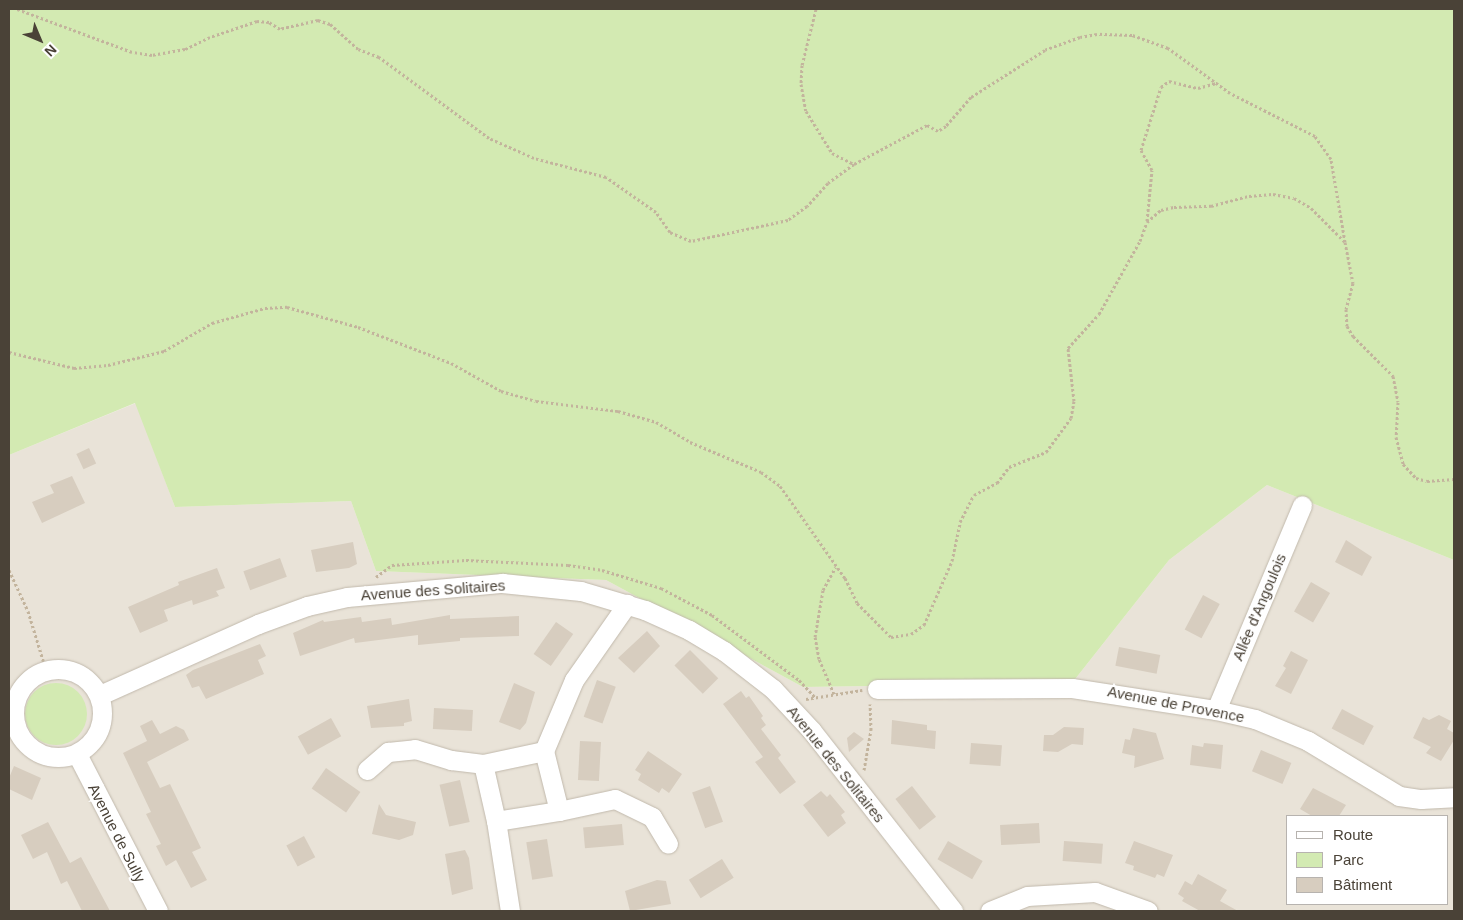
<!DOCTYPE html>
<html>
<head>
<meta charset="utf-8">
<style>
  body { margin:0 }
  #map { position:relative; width:1463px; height:920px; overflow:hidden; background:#f5f1ea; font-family:Helvetica,sans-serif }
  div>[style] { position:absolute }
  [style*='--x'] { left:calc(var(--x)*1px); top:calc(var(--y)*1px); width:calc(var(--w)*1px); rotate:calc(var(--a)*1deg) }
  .residential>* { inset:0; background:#e9e3d8 }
  .green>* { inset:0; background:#d3eab2 }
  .round { border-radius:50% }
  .building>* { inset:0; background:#d7cdbf; transform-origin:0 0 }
  .path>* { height:3px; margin-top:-1.5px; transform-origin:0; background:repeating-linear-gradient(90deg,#c3b49d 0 2.5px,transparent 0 5px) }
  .roads { filter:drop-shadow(0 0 1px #c1b9ac) drop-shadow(0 0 1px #c1b9ac) }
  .minor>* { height:19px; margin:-9.5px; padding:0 9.5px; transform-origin:9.5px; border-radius:9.5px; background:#fff }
  .minor>.ring { margin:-9.5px; padding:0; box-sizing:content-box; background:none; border:19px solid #fff; border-radius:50% }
  span { translate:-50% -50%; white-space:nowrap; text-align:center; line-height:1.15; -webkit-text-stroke:4px #fff; paint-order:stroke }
  .street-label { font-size:15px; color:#4a4237 }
  .frame { position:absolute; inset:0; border:10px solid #4a4237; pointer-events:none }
  .legend { position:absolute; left:1286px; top:815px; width:162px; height:90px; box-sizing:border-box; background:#fff; border:1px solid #b7b3af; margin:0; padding:6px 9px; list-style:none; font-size:15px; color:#4a4237 }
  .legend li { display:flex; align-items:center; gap:10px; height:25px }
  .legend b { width:25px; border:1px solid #b7b3af }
  .north { position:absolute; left:15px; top:15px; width:50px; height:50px; -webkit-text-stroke:4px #fff; paint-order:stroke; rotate:135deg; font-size:14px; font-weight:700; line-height:20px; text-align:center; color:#4a4237 }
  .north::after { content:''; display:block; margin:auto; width:18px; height:22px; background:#4a4237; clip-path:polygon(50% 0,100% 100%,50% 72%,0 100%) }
</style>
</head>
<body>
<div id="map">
  <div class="residential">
    <div style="clip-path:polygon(evenodd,136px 403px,175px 507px,351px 501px,376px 571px,606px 580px,803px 687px,1072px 683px,1169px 560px,1267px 485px,1454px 560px,1454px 911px,9px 911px,9px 455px,136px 403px,1287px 816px,1447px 816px,1447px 904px,1287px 904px,1287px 816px)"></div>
  </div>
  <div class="green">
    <div style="clip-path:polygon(9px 9px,1454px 9px,1454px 560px,1267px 485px,1169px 560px,1072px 683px,803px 687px,606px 580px,376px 571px,351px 501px,175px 507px,135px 403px,9px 455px)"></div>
    <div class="round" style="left:25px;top:683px;width:62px;height:62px"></div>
  </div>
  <div class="building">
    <div style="left:89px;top:448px;width:17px;height:14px;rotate:65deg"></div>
    <div style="clip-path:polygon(72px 476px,85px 503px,42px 523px,32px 502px,54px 493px,50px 485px)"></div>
    <div style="clip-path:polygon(1346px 540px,1372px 557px,1362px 576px,1335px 562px)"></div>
    <div style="clip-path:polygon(353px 542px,357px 564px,349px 568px,316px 572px,311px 550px)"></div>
    <div style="left:280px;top:558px;width:20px;height:39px;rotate:70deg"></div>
    <div style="clip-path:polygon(217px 568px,225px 588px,216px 591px,219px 596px,193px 605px,192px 600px,164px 610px,168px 621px,140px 633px,128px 607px,179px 585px,178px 582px)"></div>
    <div style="left:1311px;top:582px;width:22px;height:34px;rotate:30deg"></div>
    <div style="left:1203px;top:595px;width:19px;height:39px;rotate:28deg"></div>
    <div style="clip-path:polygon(450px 615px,450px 619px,519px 616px,519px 636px,460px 638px,460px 641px,418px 645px,418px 635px,355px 643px,354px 638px,300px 656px,293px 633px,323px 620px,324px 622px,361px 617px,362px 622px,391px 618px,392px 625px)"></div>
    <div style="left:556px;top:622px;width:21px;height:39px;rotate:35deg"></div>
    <div style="clip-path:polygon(647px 631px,660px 646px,634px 673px,618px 658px)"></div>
    <div style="clip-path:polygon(260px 644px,266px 656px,258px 660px,264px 674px,206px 699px,199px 686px,192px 688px,186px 675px,193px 670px)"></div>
    <div style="left:1119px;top:647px;width:42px;height:19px;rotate:11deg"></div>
    <div style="left:690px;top:650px;width:40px;height:22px;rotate:45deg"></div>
    <div style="clip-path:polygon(1291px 651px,1308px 660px,1291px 694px,1275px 686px,1286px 668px,1283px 666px)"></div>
    <div style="left:597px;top:680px;width:20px;height:39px;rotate:20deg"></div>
    <div style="clip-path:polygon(514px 683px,535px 692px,526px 723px,520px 730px,499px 722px)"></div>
    <div style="clip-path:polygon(741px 691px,746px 698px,749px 696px,763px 716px,761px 718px,766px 725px,761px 729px,781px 755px,778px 758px,796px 782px,780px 794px,755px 762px,763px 757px,723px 704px)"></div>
    <div style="clip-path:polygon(409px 699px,412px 721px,404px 723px,404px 726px,371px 728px,367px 706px)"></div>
    <div style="left:434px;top:708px;width:39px;height:21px;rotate:3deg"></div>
    <div style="left:1342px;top:709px;width:36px;height:22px;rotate:28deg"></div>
    <div style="clip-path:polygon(1439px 715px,1451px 721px,1447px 729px,1454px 733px,1454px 740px,1441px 761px,1426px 753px,1431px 747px,1413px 738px,1423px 717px,1429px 720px)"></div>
    <div style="left:331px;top:718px;width:21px;height:38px;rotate:61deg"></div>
    <div style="clip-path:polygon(152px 720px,160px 734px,176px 726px,184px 730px,189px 740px,147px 762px,160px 788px,170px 784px,201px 848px,192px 852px,207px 880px,191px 888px,176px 860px,166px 866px,156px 846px,161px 844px,146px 814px,151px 812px,123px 753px,147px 741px,140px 726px)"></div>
    <div style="clip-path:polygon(892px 720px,927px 725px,927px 730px,936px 731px,935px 749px,891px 744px)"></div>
    <div style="clip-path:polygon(1064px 727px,1084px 728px,1083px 745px,1072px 744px,1058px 752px,1043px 751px,1044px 735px,1053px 735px)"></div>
    <div style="clip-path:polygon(1133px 728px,1156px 733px,1164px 759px,1134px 768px,1135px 756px,1122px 753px,1125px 739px,1130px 740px)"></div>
    <div style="clip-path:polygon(854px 732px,864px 739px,849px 752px,847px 738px)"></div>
    <div style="left:580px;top:741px;width:21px;height:39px;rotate:3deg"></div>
    <div style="left:971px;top:743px;width:31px;height:21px;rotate:4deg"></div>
    <div style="clip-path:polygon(1204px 743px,1223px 745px,1221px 769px,1190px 765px,1192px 745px,1203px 747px)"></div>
    <div style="left:1261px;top:750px;width:33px;height:23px;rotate:23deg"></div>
    <div style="clip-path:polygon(648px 751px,682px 774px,669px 793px,662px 788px,659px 793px,638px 780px,641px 774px,635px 770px)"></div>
    <div style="clip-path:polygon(14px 766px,41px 778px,32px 800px,9px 789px,9px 778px)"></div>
    <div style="left:326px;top:768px;width:42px;height:25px;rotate:35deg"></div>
    <div style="left:460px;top:780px;width:43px;height:21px;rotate:77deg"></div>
    <div style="left:710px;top:786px;width:38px;height:19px;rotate:70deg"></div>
    <div style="left:912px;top:786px;width:39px;height:21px;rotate:52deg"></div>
    <div style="clip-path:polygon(1313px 788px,1346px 805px,1339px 816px,1312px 816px,1300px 809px)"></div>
    <div style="clip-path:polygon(821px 791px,827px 797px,830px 794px,845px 812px,841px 815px,846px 823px,828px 837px,803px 805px)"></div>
    <div style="clip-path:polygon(379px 804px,386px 815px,416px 822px,413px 835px,399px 840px,372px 834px)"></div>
    <div style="clip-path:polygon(48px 822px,70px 863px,81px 857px,110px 911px,82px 911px,67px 881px,61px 884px,47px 852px,33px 859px,21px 835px)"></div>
    <div style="left:1039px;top:823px;width:20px;height:39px;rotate:87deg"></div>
    <div style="left:622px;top:824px;width:21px;height:39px;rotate:85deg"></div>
    <div style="left:304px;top:836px;width:24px;height:20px;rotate:62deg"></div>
    <div style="left:547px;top:839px;width:38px;height:21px;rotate:81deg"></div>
    <div style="left:948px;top:841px;width:40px;height:21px;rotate:30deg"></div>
    <div style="left:1064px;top:841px;width:39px;height:20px;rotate:4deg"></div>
    <div style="clip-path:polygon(1134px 841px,1173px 855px,1164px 877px,1157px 874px,1155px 878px,1133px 870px,1134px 866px,1125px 863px)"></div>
    <div style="clip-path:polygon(465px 850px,469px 858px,473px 889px,452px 895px,445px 854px)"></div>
    <div style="left:722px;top:859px;width:22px;height:39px;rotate:58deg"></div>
    <div style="clip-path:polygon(1198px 874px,1227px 890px,1220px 901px,1238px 911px,1200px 911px,1182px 901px,1184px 898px,1178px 894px,1185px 881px,1192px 885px)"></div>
    <div style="clip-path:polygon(657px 880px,666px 881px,671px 904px,630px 911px,625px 891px)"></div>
  </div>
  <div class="path">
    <div style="--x:816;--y:9;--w:58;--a:104"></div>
    <div style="--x:802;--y:65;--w:19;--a:93"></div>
    <div style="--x:801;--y:84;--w:27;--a:80"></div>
    <div style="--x:806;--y:111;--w:49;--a:58.2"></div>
    <div style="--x:832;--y:153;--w:25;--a:27"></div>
    <div style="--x:1147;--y:221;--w:51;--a:-84.4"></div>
    <div style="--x:1152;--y:170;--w:23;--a:-119"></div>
    <div style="--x:1141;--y:150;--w:66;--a:-72.4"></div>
    <div style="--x:1161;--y:87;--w:10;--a:-37"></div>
    <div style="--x:1169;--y:81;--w:30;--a:14"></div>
    <div style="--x:1198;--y:88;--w:20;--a:-15"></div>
    <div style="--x:1345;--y:242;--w:42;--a:79"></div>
    <div style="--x:1353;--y:283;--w:27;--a:105"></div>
    <div style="--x:1346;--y:309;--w:17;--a:87"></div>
    <div style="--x:1347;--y:326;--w:12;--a:59"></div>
    <div style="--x:1353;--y:336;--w:57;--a:45"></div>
    <div style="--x:1393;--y:376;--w:26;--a:79"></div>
    <div style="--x:1398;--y:402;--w:35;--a:93"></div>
    <div style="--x:1396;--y:437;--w:28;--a:75"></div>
    <div style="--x:1403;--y:464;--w:19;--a:47"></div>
    <div style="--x:1416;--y:478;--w:11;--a:15"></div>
    <div style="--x:1427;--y:481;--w:27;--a:-4"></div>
    <div style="--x:9;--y:352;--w:67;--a:13.8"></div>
    <div style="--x:74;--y:368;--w:34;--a:-5"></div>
    <div style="--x:108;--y:365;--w:58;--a:-14"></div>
    <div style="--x:164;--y:351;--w:56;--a:-30.3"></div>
    <div style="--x:212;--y:323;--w:55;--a:-15.8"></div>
    <div style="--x:265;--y:308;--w:22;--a:-3"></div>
    <div style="--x:287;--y:307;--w:74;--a:15.7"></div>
    <div style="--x:358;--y:327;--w:100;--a:21.2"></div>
    <div style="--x:451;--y:363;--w:57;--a:29.2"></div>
    <div style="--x:501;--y:391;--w:36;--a:16"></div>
    <div style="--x:536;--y:401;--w:83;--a:7"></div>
    <div style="--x:618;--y:411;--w:40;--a:16"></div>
    <div style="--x:656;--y:422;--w:39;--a:30"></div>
    <div style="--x:690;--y:442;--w:77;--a:22.9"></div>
    <div style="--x:761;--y:472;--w:24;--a:36"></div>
    <div style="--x:780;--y:486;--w:113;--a:54.8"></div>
    <div style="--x:845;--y:578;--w:28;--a:64"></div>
    <div style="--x:857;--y:603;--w:48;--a:45"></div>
    <div style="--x:891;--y:637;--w:20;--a:-9"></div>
    <div style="--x:911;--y:634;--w:16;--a:-35"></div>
    <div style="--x:924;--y:625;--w:70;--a:-66.4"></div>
    <div style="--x:952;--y:561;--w:40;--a:-78"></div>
    <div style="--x:960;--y:522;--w:30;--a:-63"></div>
    <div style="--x:974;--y:495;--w:26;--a:-28"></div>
    <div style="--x:997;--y:483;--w:20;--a:-53"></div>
    <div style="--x:1009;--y:467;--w:40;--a:-22"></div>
    <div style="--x:1046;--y:452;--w:42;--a:-53.7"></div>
    <div style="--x:1071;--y:418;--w:17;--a:-80"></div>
    <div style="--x:1074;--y:401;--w:53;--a:-96.5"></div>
    <div style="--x:1068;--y:348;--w:46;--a:-47.6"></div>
    <div style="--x:1099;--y:314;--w:84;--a:-60.7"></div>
    <div style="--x:1140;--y:241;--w:20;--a:-70"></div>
    <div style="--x:1147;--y:222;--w:18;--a:-41"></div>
    <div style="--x:1161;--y:210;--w:13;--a:-13"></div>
    <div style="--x:1174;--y:207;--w:37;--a:-2"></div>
    <div style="--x:1211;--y:206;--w:39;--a:-15"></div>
    <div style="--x:1249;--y:196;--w:24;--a:-5"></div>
    <div style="--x:1273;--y:194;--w:21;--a:11"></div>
    <div style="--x:1294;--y:198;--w:20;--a:30"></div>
    <div style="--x:1311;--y:208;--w:48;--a:45"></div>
    <div style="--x:1345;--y:242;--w:84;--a:-99.6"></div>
    <div style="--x:1331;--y:159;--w:28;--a:-125"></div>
    <div style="--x:1315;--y:136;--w:95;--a:-153.2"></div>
    <div style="--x:1230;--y:93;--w:77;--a:-144"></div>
    <div style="--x:1168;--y:48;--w:38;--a:-160"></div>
    <div style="--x:1132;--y:35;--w:35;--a:-178"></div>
    <div style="--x:1097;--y:34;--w:17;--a:170"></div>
    <div style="--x:1080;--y:37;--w:37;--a:160"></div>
    <div style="--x:1045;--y:50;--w:88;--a:147.6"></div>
    <div style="--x:971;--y:97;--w:38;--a:131"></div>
    <div style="--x:946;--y:126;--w:9;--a:148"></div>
    <div style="--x:938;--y:131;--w:13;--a:-151"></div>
    <div style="--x:927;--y:125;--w:83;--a:151.9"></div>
    <div style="--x:854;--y:164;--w:32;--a:144"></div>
    <div style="--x:828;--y:183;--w:31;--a:132"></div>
    <div style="--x:807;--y:206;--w:24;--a:144"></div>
    <div style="--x:788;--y:220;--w:99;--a:167.8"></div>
    <div style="--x:691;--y:241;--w:23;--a:-157"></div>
    <div style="--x:670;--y:232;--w:24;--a:-125"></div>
    <div style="--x:656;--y:212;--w:61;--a:-145"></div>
    <div style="--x:606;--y:177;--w:74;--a:-165.2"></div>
    <div style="--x:534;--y:158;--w:49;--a:-156"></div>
    <div style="--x:489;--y:138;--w:137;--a:-143.6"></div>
    <div style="--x:379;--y:57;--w:22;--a:-159"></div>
    <div style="--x:358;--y:49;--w:38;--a:-138"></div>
    <div style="--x:330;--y:24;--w:13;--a:-162"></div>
    <div style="--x:318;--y:20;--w:39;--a:167"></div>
    <div style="--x:280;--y:29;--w:13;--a:-148"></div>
    <div style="--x:269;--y:22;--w:12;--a:-175"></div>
    <div style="--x:257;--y:21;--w:50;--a:161.2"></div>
    <div style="--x:210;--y:37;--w:28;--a:154"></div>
    <div style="--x:185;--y:49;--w:34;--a:170"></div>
    <div style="--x:152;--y:55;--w:20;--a:-171"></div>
    <div style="--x:132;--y:52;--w:123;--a:-159.5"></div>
    <div style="--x:9;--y:570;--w:45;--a:65.1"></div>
    <div style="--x:28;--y:611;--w:62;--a:73"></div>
    <div style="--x:376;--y:577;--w:20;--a:-37"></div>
    <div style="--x:392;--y:565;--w:74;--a:-3.9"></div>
    <div style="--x:466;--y:560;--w:102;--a:2.8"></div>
    <div style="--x:568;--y:565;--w:34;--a:8"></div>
    <div style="--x:602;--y:570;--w:62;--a:17"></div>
    <div style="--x:661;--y:588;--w:58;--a:27.9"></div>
    <div style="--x:712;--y:615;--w:109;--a:36.8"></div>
    <div style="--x:799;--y:680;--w:23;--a:47"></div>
    <div style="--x:834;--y:694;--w:38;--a:-113"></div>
    <div style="--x:819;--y:659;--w:22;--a:-100"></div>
    <div style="--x:815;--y:637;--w:48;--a:-80.3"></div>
    <div style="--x:823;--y:590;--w:26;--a:-61"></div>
    <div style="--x:806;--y:699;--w:57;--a:-9.1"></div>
    <div style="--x:864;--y:770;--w:41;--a:-80.1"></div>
    <div style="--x:871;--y:730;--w:26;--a:-92"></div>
  </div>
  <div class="roads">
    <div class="minor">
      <div class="ring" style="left:14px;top:669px;width:69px;height:69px"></div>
      <div style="--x:877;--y:689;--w:195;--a:-0.3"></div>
      <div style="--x:1072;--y:688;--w:146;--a:8.7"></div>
      <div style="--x:1216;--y:710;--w:40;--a:13"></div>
      <div style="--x:1255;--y:719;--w:57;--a:22.5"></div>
      <div style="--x:1308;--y:741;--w:106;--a:31.1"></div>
      <div style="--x:1399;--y:796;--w:22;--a:8"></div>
      <div style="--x:1421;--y:799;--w:33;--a:-3"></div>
      <div style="--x:100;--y:695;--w:173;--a:-24.2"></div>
      <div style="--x:258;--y:624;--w:52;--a:-20.2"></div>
      <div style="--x:307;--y:606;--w:41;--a:-12.7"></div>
      <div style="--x:347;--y:597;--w:156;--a:-5.2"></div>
      <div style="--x:502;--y:583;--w:79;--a:5.8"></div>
      <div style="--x:581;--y:591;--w:67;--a:16.5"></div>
      <div style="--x:645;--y:610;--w:48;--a:24.4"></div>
      <div style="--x:689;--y:630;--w:41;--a:31"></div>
      <div style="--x:724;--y:651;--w:62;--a:37.8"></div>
      <div style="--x:773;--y:689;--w:57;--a:47.1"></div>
      <div style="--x:812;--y:731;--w:229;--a:51.9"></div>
      <div style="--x:1216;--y:710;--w:222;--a:-67.2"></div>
      <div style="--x:77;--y:754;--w:177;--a:62.7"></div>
      <div style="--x:367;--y:770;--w:28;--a:-41"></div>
      <div style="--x:388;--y:752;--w:27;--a:-6"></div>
      <div style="--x:415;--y:749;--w:38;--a:17"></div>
      <div style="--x:451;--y:760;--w:32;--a:7"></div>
      <div style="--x:559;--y:811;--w:57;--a:-12.1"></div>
      <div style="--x:615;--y:799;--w:41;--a:25.9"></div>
      <div style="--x:652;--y:817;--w:31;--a:59"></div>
      <div style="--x:496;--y:821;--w:58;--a:-102.8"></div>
      <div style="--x:483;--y:764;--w:62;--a:-12"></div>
      <div style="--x:510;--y:911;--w:91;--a:-98.8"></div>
      <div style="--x:496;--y:821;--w:64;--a:-9"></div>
      <div style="--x:559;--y:811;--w:62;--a:-104"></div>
      <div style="--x:544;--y:751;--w:77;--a:-67.1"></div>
      <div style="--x:574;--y:680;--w:93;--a:-55.1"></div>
      <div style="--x:990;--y:911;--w:40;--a:-22"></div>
      <div style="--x:1027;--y:896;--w:68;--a:-3.4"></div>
      <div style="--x:1095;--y:892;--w:56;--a:19.7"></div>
    </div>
  </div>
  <div class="street-label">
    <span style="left:433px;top:590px;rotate:-4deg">Avenue des Solitaires</span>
    <span style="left:1259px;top:607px;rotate:-67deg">Allée d'Angoulois</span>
    <span style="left:1176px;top:704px;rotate:11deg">Avenue de Provence</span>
    <span style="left:836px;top:764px;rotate:51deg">Avenue des Solitaires</span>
    <span style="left:117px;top:833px;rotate:63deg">Avenue de Sully</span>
  </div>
  <div class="frame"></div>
  <ul class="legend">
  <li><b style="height:6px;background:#fff"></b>Route</li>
  <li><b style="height:14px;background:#d3eab2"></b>Parc</li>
  <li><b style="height:14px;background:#d7cdbf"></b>Bâtiment</li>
  </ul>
  <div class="north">N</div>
</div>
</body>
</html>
